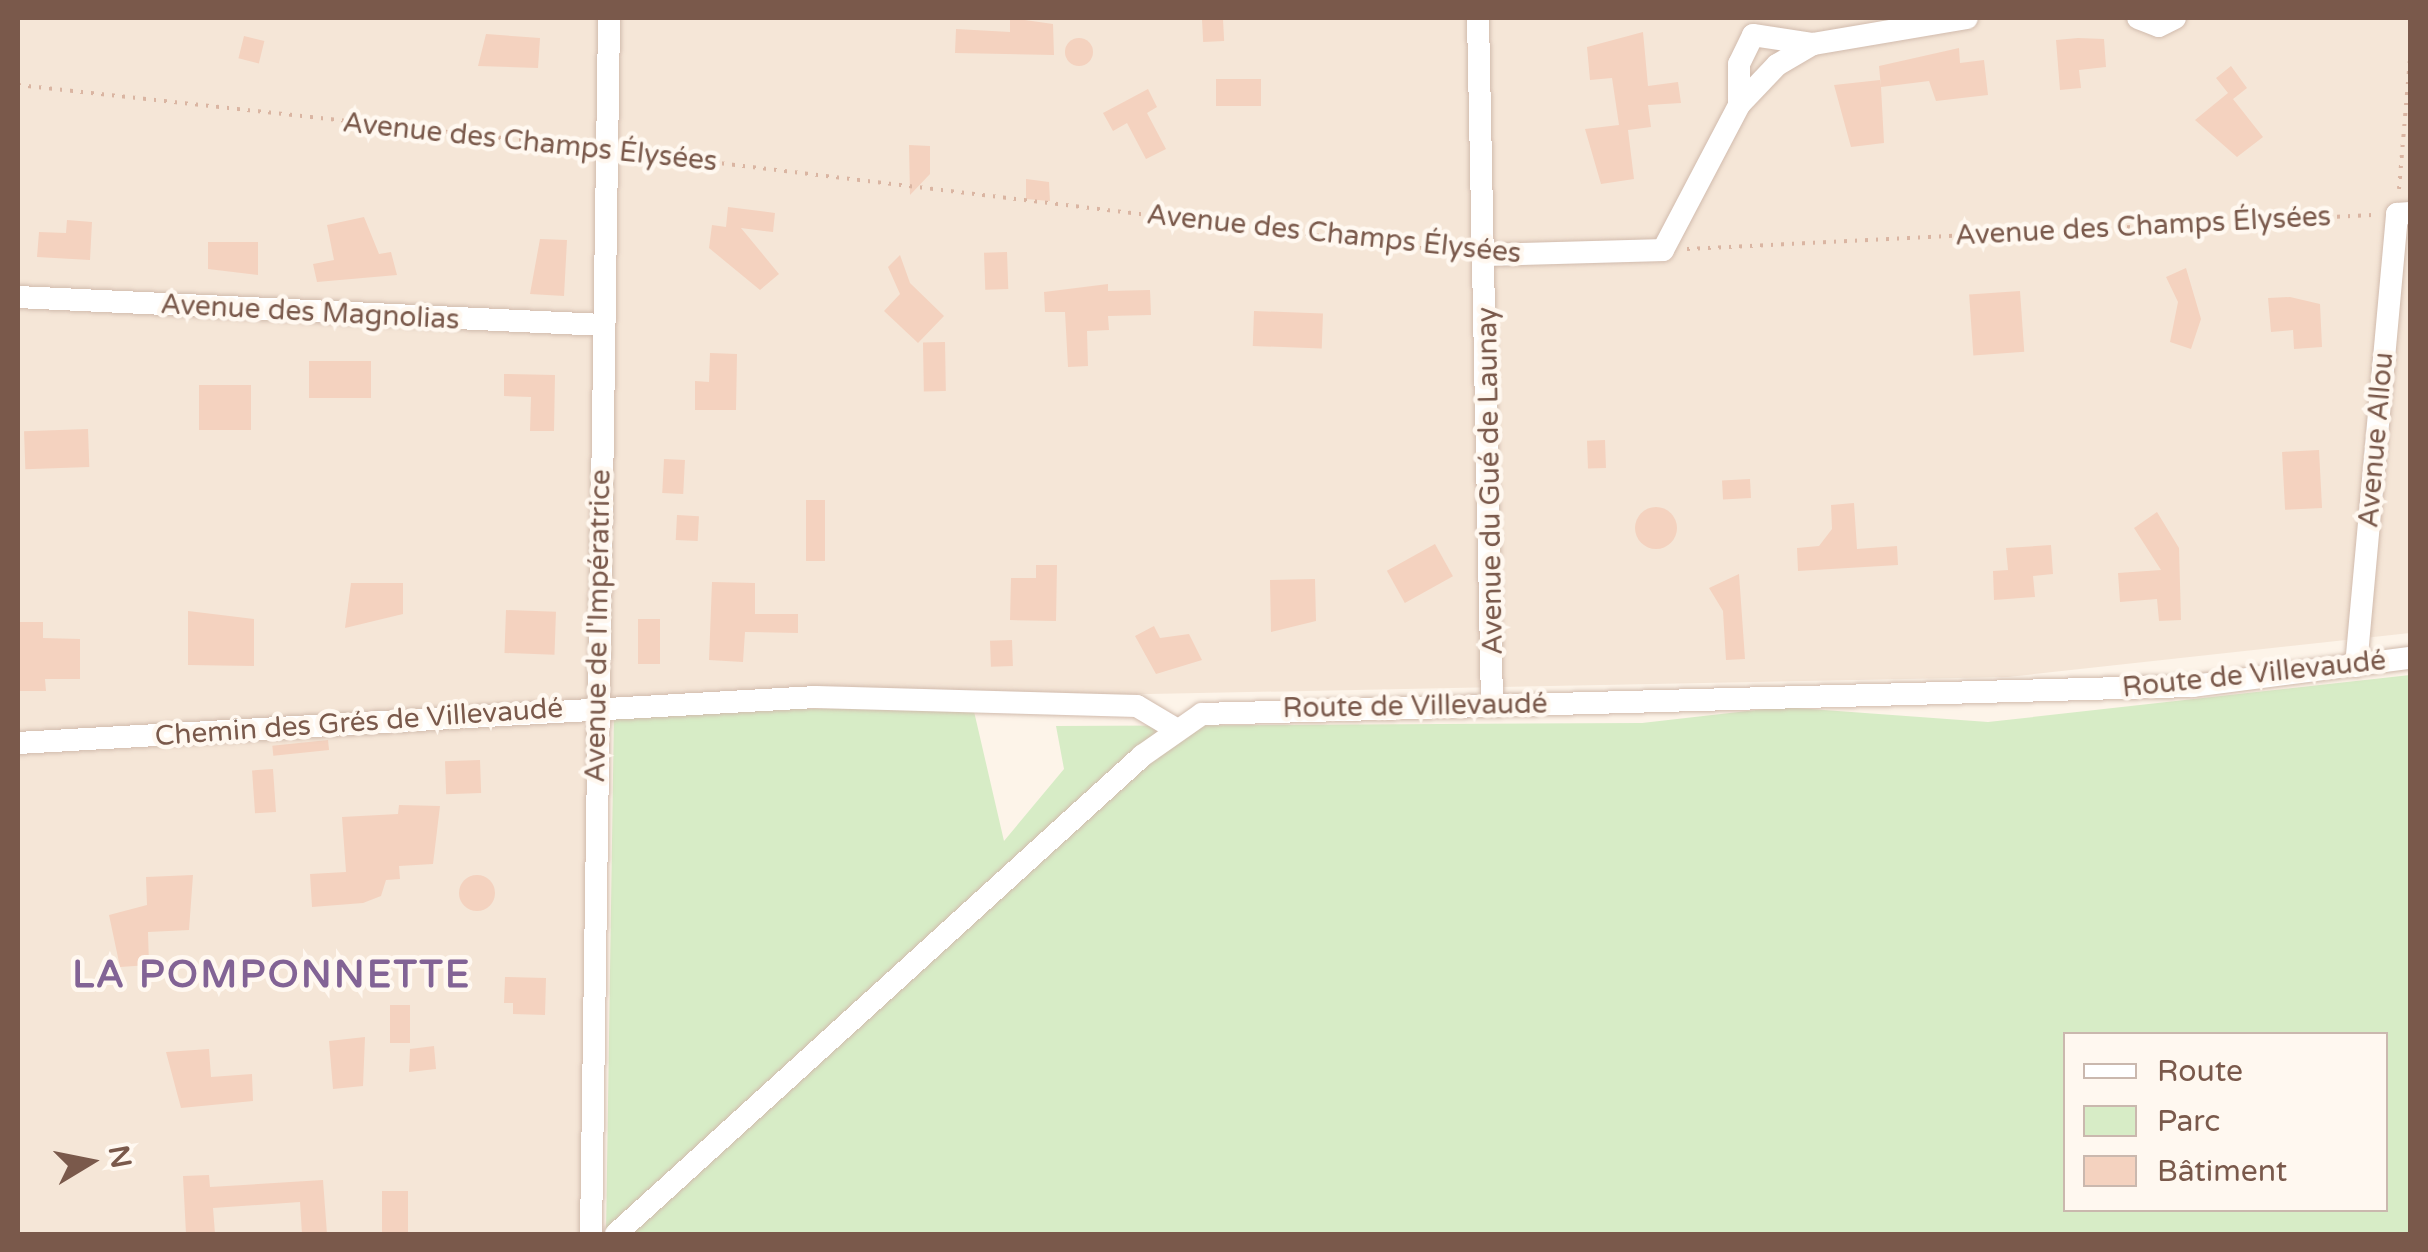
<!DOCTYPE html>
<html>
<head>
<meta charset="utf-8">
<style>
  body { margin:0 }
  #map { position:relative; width:2428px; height:1252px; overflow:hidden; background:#fdf4e9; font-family:"Varela Round",sans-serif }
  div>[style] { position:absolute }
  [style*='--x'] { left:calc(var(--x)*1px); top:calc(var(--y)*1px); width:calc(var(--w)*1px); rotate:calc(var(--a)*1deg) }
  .residential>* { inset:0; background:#f5e6d7 }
  .green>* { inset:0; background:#d7ecc6 }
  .building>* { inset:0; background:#f4d2bf; transform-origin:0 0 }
  .round { border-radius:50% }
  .path>* { height:4px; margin-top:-2px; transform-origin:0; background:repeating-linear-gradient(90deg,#dab5a2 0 2.5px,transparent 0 10.5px) }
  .roads { filter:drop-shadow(0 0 2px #d1bbad) drop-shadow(0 0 2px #d1bbad) }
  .minor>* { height:22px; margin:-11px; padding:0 11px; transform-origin:11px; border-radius:11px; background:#fff }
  span { translate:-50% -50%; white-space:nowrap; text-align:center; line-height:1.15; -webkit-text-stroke:9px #fff8f0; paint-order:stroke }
  .street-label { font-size:28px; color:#7a594b }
  .district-label { font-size:38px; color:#826395; font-weight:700; letter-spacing:2.5px }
  .frame { position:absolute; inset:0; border:20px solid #7a594b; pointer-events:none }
  .legend { position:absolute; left:2063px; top:1032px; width:325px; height:180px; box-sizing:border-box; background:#fff8f0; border:2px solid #cab8ae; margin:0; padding:12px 18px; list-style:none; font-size:30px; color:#7a594b }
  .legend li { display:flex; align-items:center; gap:20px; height:50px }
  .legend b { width:50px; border:2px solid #cab8ae }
  .north { position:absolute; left:40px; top:1112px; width:100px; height:100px; -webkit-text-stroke:8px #fff8f0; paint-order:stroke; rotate:80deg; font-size:28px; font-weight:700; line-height:40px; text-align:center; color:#7a594b }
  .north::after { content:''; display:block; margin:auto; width:35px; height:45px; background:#7a594b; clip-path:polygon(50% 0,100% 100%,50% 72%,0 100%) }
</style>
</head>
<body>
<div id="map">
  <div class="residential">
    <div style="clip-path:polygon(18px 18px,2410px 18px,2410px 633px,2008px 677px,597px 705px,591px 1234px,18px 1234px)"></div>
  </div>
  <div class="green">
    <div style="clip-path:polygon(evenodd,2410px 675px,2410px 1234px,606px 1234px,614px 711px,973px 707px,1004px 841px,1064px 769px,1056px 726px,1642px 723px,1783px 707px,1988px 722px,2410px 675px,2066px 1034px,2386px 1034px,2386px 1210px,2066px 1210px,2066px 1034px)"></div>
  </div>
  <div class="building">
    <div style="clip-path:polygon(1010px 18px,1053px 24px,1054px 55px,955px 53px,956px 29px,1010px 32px)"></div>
    <div style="left:1223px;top:19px;width:22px;height:21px;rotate:87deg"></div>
    <div style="clip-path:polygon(1643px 32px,1648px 86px,1678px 82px,1681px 103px,1648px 105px,1651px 127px,1628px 130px,1634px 179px,1601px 184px,1585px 129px,1619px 125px,1612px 78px,1590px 80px,1587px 47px)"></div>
    <div style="clip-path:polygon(486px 34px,540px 38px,538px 68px,478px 66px)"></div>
    <div style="left:244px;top:36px;width:21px;height:23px;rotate:14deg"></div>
    <div class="round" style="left:1065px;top:38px;width:28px;height:28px"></div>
    <div style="clip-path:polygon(2078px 38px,2104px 39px,2106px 67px,2079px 70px,2081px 88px,2060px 90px,2056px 40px)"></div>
    <div style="clip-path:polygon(1959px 48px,1960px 63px,1984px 60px,1988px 95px,1936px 101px,1929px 81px,1881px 87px,1884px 143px,1851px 147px,1834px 85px,1880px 80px,1881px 87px,1879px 66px)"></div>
    <div style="clip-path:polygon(2231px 66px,2247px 88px,2233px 99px,2263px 137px,2237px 157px,2195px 120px,2228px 93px,2216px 78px)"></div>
    <div style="left:1261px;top:79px;width:27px;height:45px;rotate:90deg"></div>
    <div style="clip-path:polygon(1148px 89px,1157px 107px,1147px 113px,1166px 149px,1146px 159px,1127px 123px,1113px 131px,1103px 113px)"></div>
    <div style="clip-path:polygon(909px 145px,930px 146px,930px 174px,910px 195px)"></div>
    <div style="clip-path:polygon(1026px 179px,1049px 182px,1050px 201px,1026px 199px)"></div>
    <div style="clip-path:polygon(728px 207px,775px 213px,773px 232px,741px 228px,779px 274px,760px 290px,709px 248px,712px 225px,726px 227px)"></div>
    <div style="clip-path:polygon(364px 217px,379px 254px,391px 252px,397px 275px,317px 282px,313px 264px,334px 260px,327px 225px)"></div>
    <div style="clip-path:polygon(67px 220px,92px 222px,90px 260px,37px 257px,39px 232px,66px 233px)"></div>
    <div style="clip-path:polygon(540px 239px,567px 240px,564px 296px,530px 294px)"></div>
    <div style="clip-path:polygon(208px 242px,258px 242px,258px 275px,208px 269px)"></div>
    <div style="left:1007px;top:252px;width:37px;height:23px;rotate:88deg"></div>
    <div style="clip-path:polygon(900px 255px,910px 283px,944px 316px,918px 343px,884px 311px,900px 294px,888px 267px)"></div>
    <div style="clip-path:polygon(2186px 268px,2201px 319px,2191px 349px,2170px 342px,2178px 302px,2166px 277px)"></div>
    <div style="clip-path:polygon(1108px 284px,1108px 291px,1150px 290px,1151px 315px,1108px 316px,1109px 330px,1087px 331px,1088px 366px,1068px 367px,1065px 312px,1045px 312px,1044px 292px)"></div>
    <div style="left:2020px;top:291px;width:61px;height:51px;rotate:86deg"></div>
    <div style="clip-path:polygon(2290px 297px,2320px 304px,2322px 347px,2294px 349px,2293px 330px,2271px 332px,2268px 298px)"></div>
    <div style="left:1254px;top:311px;width:69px;height:35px;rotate:2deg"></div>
    <div style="left:945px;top:342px;width:49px;height:22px;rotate:89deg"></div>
    <div style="clip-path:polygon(710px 353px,737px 354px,736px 410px,695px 410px,695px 381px,709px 382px)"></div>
    <div style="left:371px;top:361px;width:37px;height:62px;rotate:90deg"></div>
    <div style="clip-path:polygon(504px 374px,555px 375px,554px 431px,530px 431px,531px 397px,504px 396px)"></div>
    <div style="left:251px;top:385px;width:45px;height:52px;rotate:90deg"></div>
    <div style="left:88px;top:429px;width:38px;height:64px;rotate:88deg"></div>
    <div style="left:1605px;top:440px;width:28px;height:18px;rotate:88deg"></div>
    <div style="left:2319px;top:450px;width:58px;height:37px;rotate:87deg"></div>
    <div style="left:664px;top:459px;width:21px;height:34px;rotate:3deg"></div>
    <div style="left:1750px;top:479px;width:19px;height:28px;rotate:87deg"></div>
    <div style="left:806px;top:500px;width:19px;height:61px"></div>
    <div style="clip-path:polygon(1854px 503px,1857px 549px,1897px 546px,1898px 565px,1798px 571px,1797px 548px,1819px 546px,1832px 529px,1831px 505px)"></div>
    <div class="round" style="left:1635px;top:507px;width:42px;height:42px"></div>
    <div style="clip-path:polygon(2157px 512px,2179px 548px,2181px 620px,2159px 621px,2157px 599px,2120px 602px,2118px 573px,2161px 570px,2134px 528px)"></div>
    <div style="left:677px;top:515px;width:22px;height:25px;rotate:3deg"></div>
    <div style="left:1435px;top:544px;width:37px;height:55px;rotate:61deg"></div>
    <div style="clip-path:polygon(2051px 545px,2053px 574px,2033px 576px,2035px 597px,1994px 600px,1993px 571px,2008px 570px,2006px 548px)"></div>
    <div style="clip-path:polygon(1036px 565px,1057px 565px,1056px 621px,1010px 620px,1011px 578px,1036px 578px)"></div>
    <div style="clip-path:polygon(1739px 574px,1745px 659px,1726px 660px,1723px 611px,1709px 588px)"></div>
    <div style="clip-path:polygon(1315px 579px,1316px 621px,1271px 632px,1270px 580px)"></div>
    <div style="clip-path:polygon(712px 582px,755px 583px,755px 614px,798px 614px,798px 633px,745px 632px,743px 662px,709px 660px)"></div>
    <div style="clip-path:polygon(351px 583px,403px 583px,403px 614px,345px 628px)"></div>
    <div style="left:506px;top:610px;width:50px;height:43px;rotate:2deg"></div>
    <div style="clip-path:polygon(188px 611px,254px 619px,254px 666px,188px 665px)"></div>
    <div style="left:638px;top:619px;width:22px;height:45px"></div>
    <div style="clip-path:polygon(18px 622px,43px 622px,43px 638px,80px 639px,80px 679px,45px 679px,46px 691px,18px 691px)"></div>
    <div style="clip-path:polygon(1154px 626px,1160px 638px,1189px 634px,1202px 660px,1156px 674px,1135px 636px)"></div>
    <div style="left:1012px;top:640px;width:26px;height:22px;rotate:88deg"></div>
    <div style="left:328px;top:740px;width:10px;height:56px;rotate:84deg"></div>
    <div style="left:480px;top:760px;width:33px;height:35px;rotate:88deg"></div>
    <div style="left:273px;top:769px;width:43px;height:21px;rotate:86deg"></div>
    <div style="clip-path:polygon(399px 805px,440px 806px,433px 864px,399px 866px,400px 879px,386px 880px,381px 896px,363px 903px,312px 907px,310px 874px,346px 872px,342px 817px,398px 814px)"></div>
    <div style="clip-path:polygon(193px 875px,189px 930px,148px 932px,149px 965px,120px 967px,109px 915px,147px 905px,146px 877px)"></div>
    <div class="round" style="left:459px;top:875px;width:36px;height:36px"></div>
    <div style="clip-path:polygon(505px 977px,546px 978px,545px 1015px,513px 1014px,513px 1003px,504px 1003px)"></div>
    <div style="left:410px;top:1005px;width:38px;height:20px;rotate:90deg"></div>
    <div style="clip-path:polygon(365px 1037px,363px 1086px,333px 1089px,329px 1041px)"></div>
    <div style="clip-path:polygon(434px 1046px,436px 1069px,409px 1072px,410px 1049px)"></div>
    <div style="clip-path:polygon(209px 1049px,211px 1077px,252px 1074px,253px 1101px,181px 1108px,166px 1052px)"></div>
    <div style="clip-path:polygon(209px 1175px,210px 1187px,323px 1180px,327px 1234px,302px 1234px,300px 1202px,213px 1208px,215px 1234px,186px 1234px,183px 1176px)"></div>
    <div style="left:382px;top:1191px;width:26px;height:43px"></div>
  </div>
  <div class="path">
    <div style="--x:18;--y:85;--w:569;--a:6.25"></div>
    <div style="--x:628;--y:152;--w:841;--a:6.9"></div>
    <div style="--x:2399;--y:189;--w:130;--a:-85.2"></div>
    <div style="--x:1687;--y:249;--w:686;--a:-2.84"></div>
  </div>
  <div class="roads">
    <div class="minor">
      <div style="--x:1478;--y:18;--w:687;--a:88.83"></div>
      <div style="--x:2138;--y:18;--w:22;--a:21"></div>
      <div style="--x:2159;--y:26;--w:18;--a:-27"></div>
      <div style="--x:1739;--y:105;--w:41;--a:-90"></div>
      <div style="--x:1739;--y:64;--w:32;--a:-64"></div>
      <div style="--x:1753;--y:35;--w:61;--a:8.5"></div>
      <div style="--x:1487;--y:255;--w:176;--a:-1.6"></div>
      <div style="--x:1663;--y:250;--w:164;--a:-62.3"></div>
      <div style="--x:1739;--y:105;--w:55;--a:-46.5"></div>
      <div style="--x:1777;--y:65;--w:42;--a:-30.3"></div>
      <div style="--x:1813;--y:44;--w:156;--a:-9.6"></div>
      <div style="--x:18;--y:297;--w:586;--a:2.74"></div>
      <div style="--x:2356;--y:666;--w:454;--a:-84.8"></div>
      <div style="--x:2397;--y:214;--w:13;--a:-4"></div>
      <div style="--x:18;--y:743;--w:799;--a:-3.3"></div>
      <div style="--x:816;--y:697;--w:321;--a:1.6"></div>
      <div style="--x:1137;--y:706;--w:43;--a:30.7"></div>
      <div style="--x:591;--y:1234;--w:1216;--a:-89.15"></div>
      <div style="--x:616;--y:1234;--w:711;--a:-42.26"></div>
      <div style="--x:1142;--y:756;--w:73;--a:-35"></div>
      <div style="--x:1202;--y:714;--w:991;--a:-1.62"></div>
      <div style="--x:2193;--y:686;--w:219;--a:-7.4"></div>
    </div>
  </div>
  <div class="street-label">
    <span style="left:530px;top:142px;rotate:6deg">Avenue des Champs Élysées</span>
    <span style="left:2143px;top:226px;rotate:-3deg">Avenue des Champs Élysées</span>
    <span style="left:1334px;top:234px;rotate:6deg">Avenue des Champs Élysées</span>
    <span style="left:310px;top:312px;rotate:3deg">Avenue des Magnolias</span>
    <span style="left:2376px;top:440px;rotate:-85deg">Avenue Allou</span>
    <span style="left:1490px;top:481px;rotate:-91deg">Avenue du Gué de Launay</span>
    <span style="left:598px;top:626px;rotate:-89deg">Avenue de l'Impératrice</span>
    <span style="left:2254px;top:674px;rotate:-6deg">Route de Villevaudé</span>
    <span style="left:1415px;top:706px;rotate:-1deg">Route de Villevaudé</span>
    <span style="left:359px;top:722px;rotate:-4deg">Chemin des Grés de Villevaudé</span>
  </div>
  <div class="district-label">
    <span style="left:272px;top:976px">LA POMPONNETTE</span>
  </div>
  <div class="frame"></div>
  <ul class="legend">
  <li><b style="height:12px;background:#fff"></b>Route</li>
  <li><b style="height:28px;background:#d7ecc6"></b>Parc</li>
  <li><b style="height:28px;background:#f4d2bf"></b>Bâtiment</li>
  </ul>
  <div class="north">N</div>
</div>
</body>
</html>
